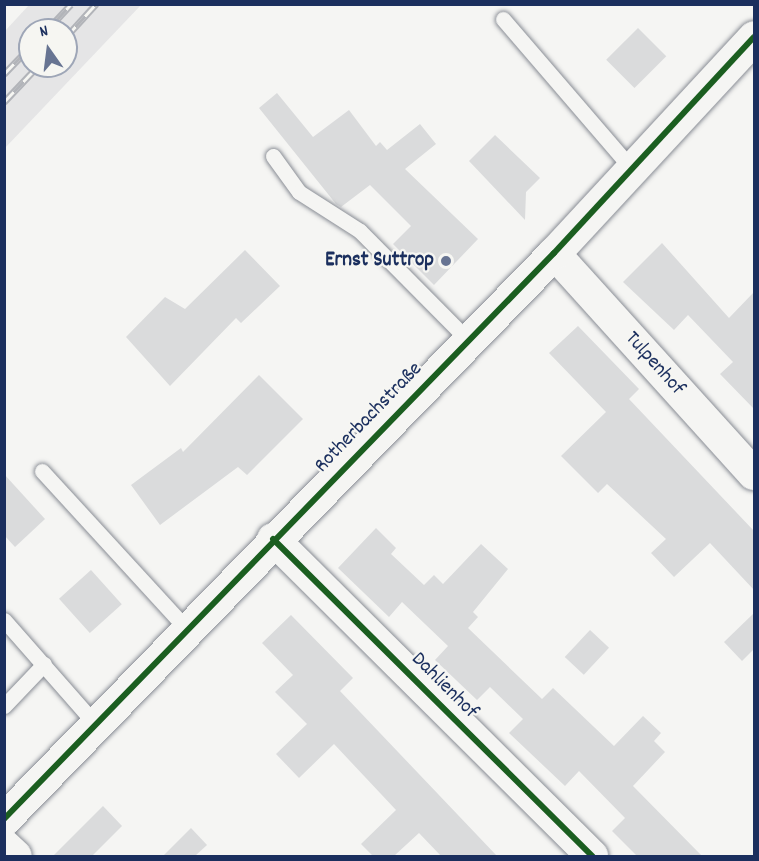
<!DOCTYPE html>
<html>
<head>
<meta charset="utf-8">
<style>
  body { margin:0 }
  #map { position:relative; width:759px; height:861px; overflow:hidden; background:#f5f5f3; font-family:Dekko,sans-serif }
  div>[style] { position:absolute }
  [style*='--x'] { left:calc(var(--x)*1px); top:calc(var(--y)*1px); width:calc(var(--w)*1px); rotate:calc(var(--a)*1deg) }
  .built>* { inset:0; background:#e5e5e6 }
  .building>* { inset:0; background:#dadbdc; transform-origin:0 0 }
  .roads { filter:drop-shadow(0 0 2px #898d95) drop-shadow(0 0 2px #898d95) }
  .service>* { height:15px; margin:-7.5px; padding:0 7.5px; transform-origin:7.5px; border-radius:7.5px; background:#f5f5f3 }
  .minor>* { height:32px; margin:-16px; padding:0 16px; transform-origin:16px; border-radius:16px; background:#f5f5f3 }
  .tertiary>* { height:33px; margin:-16.5px; padding:0 16.5px; transform-origin:16.5px; border-radius:16.5px; background:#f5f5f3 }
  .rail>* { height:7px; margin-top:-3.5px; transform-origin:0; background:repeating-linear-gradient(90deg,#f6f6f2 0 14px,#b2b4b9 0 28px); box-sizing:border-box; border-block:2px solid #b2b4b9 }
  .cycleway>* { height:6px; margin:-3px; padding:0 3px; transform-origin:3px; border-radius:3px; background:#1b5e20 }
  .dots>* { width:16px; height:16px; translate:-50% -50%; box-sizing:border-box; border:3px solid #f6f6f2; border-radius:50% }
  span { translate:-50% -50%; white-space:nowrap; text-align:center; line-height:1.15; -webkit-text-stroke:4.5px #f6f6f2; paint-order:stroke }
  .poi-label { font-size:21px; color:#1b2f5e; font-weight:700 }
  .right { translate:-100% -50%; text-align:right }
  .street-label { font-size:21px; color:#1b2f5e }
  .frame { position:absolute; inset:0; border:6px solid #1b2f5e; pointer-events:none }
  .north { position:absolute; left:18px; top:18px; width:60px; height:60px; box-sizing:border-box; background:#f6f6f2; border:2px solid #9ea6b7; border-radius:50%; rotate:346deg; font-size:16px; font-weight:700; line-height:24px; text-align:center; color:#1b2f5e }
  .north::after { content:''; display:block; margin:auto; width:21px; height:27px; background:#677492; clip-path:polygon(50% 0,100% 100%,50% 72%,0 100%) }
</style>
</head>
<body>
<div id="map">
  <div class="built">
    <div style="clip-path:polygon(evenodd,29px 5px,141px 5px,5px 148px,5px 31px,29px 5px,30px 30px,66px 30px,66px 66px,30px 66px,30px 30px)"></div>
  </div>
  <div class="building">
    <div style="left:638px;top:28px;width:40px;height:45px;rotate:45deg"></div>
    <div style="clip-path:polygon(277px 93px,313px 137px,349px 110px,376px 146px,380px 142px,387px 150px,420px 124px,436px 144px,405px 169px,478px 239px,434px 285px,393px 244px,411px 226px,370px 185px,341px 207px,336px 204px,259px 108px)"></div>
    <div style="clip-path:polygon(495px 135px,540px 178px,526px 192px,525px 220px,469px 161px)"></div>
    <div style="clip-path:polygon(662px 243px,729px 318px,754px 292px,754px 409px,720px 374px,733px 362px,688px 315px,674px 330px,623px 282px)"></div>
    <div style="clip-path:polygon(245px 250px,280px 286px,241px 323px,236px 318px,170px 386px,126px 337px,165px 297px,185px 309px)"></div>
    <div style="clip-path:polygon(578px 326px,639px 389px,629px 399px,754px 531px,754px 590px,710px 543px,674px 577px,651px 553px,666px 539px,607px 484px,598px 493px,561px 456px,606px 412px,549px 353px)"></div>
    <div style="clip-path:polygon(259px 375px,303px 419px,247px 475px,238px 467px,160px 525px,131px 485px,181px 448px,183px 452px)"></div>
    <div style="clip-path:polygon(4px 474px,45px 519px,15px 547px,4px 535px)"></div>
    <div style="clip-path:polygon(376px 528px,396px 548px,391px 554px,424px 585px,434px 575px,443px 584px,481px 544px,508px 569px,473px 612px,478px 617px,468px 628px,542px 699px,553px 688px,614px 746px,643px 716px,661px 733px,654px 741px,665px 752px,633px 786px,702px 856px,637px 856px,612px 831px,625px 818px,579px 771px,565px 786px,509px 733px,523px 719px,490px 687px,477px 700px,435px 660px,448px 646px,402px 602px,389px 617px,338px 568px)"></div>
    <div style="left:91px;top:570px;width:46px;height:43px;rotate:48deg"></div>
    <div style="clip-path:polygon(754px 613px,754px 649px,742px 661px,724px 642px)"></div>
    <div style="clip-path:polygon(291px 615px,353px 678px,340px 691px,497px 856px,441px 856px,419px 833px,394px 856px,373px 856px,361px 844px,396px 810px,334px 744px,299px 778px,276px 754px,307px 724px,275px 692px,293px 675px,262px 643px)"></div>
    <div style="left:590px;top:630px;width:26px;height:37px;rotate:43deg"></div>
    <div style="clip-path:polygon(103px 806px,122px 826px,92px 856px,53px 856px)"></div>
    <div style="clip-path:polygon(191px 828px,207px 845px,195px 856px,163px 856px)"></div>
  </div>
  <div class="roads">
    <div class="service">
      <div style="--x:503;--y:19;--w:196;--a:49.3"></div>
      <div style="--x:273;--y:156;--w:44;--a:54.2"></div>
      <div style="--x:299;--y:192;--w:72;--a:32.6"></div>
      <div style="--x:360;--y:231;--w:153;--a:45.3"></div>
      <div style="--x:42;--y:471;--w:212;--a:47.5"></div>
      <div style="--x:4;--y:620;--w:141;--a:48.7"></div>
      <div style="--x:4;--y:706;--w:58;--a:-46.4"></div>
    </div>
    <div class="minor">
      <div style="--x:554;--y:253;--w:298;--a:47.9"></div>
      <div style="--x:273;--y:539;--w:450;--a:44.8"></div>
      <div style="--x:4;--y:845;--w:16;--a:43"></div>
    </div>
    <div class="tertiary">
      <div style="--x:4;--y:819;--w:789;--a:-45.82"></div>
      <div style="--x:554;--y:253;--w:294;--a:-47.2"></div>
    </div>
  </div>
  <div class="rail">
    <div style="--x:47;--y:30;--w:35;--a:-47"></div>
    <div style="--x:66;--y:37;--w:45;--a:-47.7"></div>
    <div style="--x:4;--y:74;--w:37;--a:-46"></div>
    <div style="--x:4;--y:102;--w:50;--a:-46.6"></div>
  </div>
  <div class="cycleway">
    <div style="--x:273;--y:539;--w:450;--a:44.8"></div>
    <div style="--x:4;--y:819;--w:789;--a:-45.82"></div>
    <div style="--x:554;--y:253;--w:294;--a:-47.2"></div>
  </div>
  <div class="dots">
    <div style="left:446px;top:261px;background:#677492"></div>
  </div>
  <div class="poi-label">
    <span class="right" style="left:434px;top:261px">Ernst Suttrop</span>
  </div>
  <div class="street-label">
    <span style="left:654px;top:364px;rotate:48deg">Tulpenhof</span>
    <span style="left:369px;top:418px;rotate:-46deg">Rotherbachstraße</span>
    <span style="left:444px;top:686px;rotate:45deg">Dahlienhof</span>
  </div>
  <div class="frame"></div>
  <div class="north">N</div>
</div>
</body>
</html>
